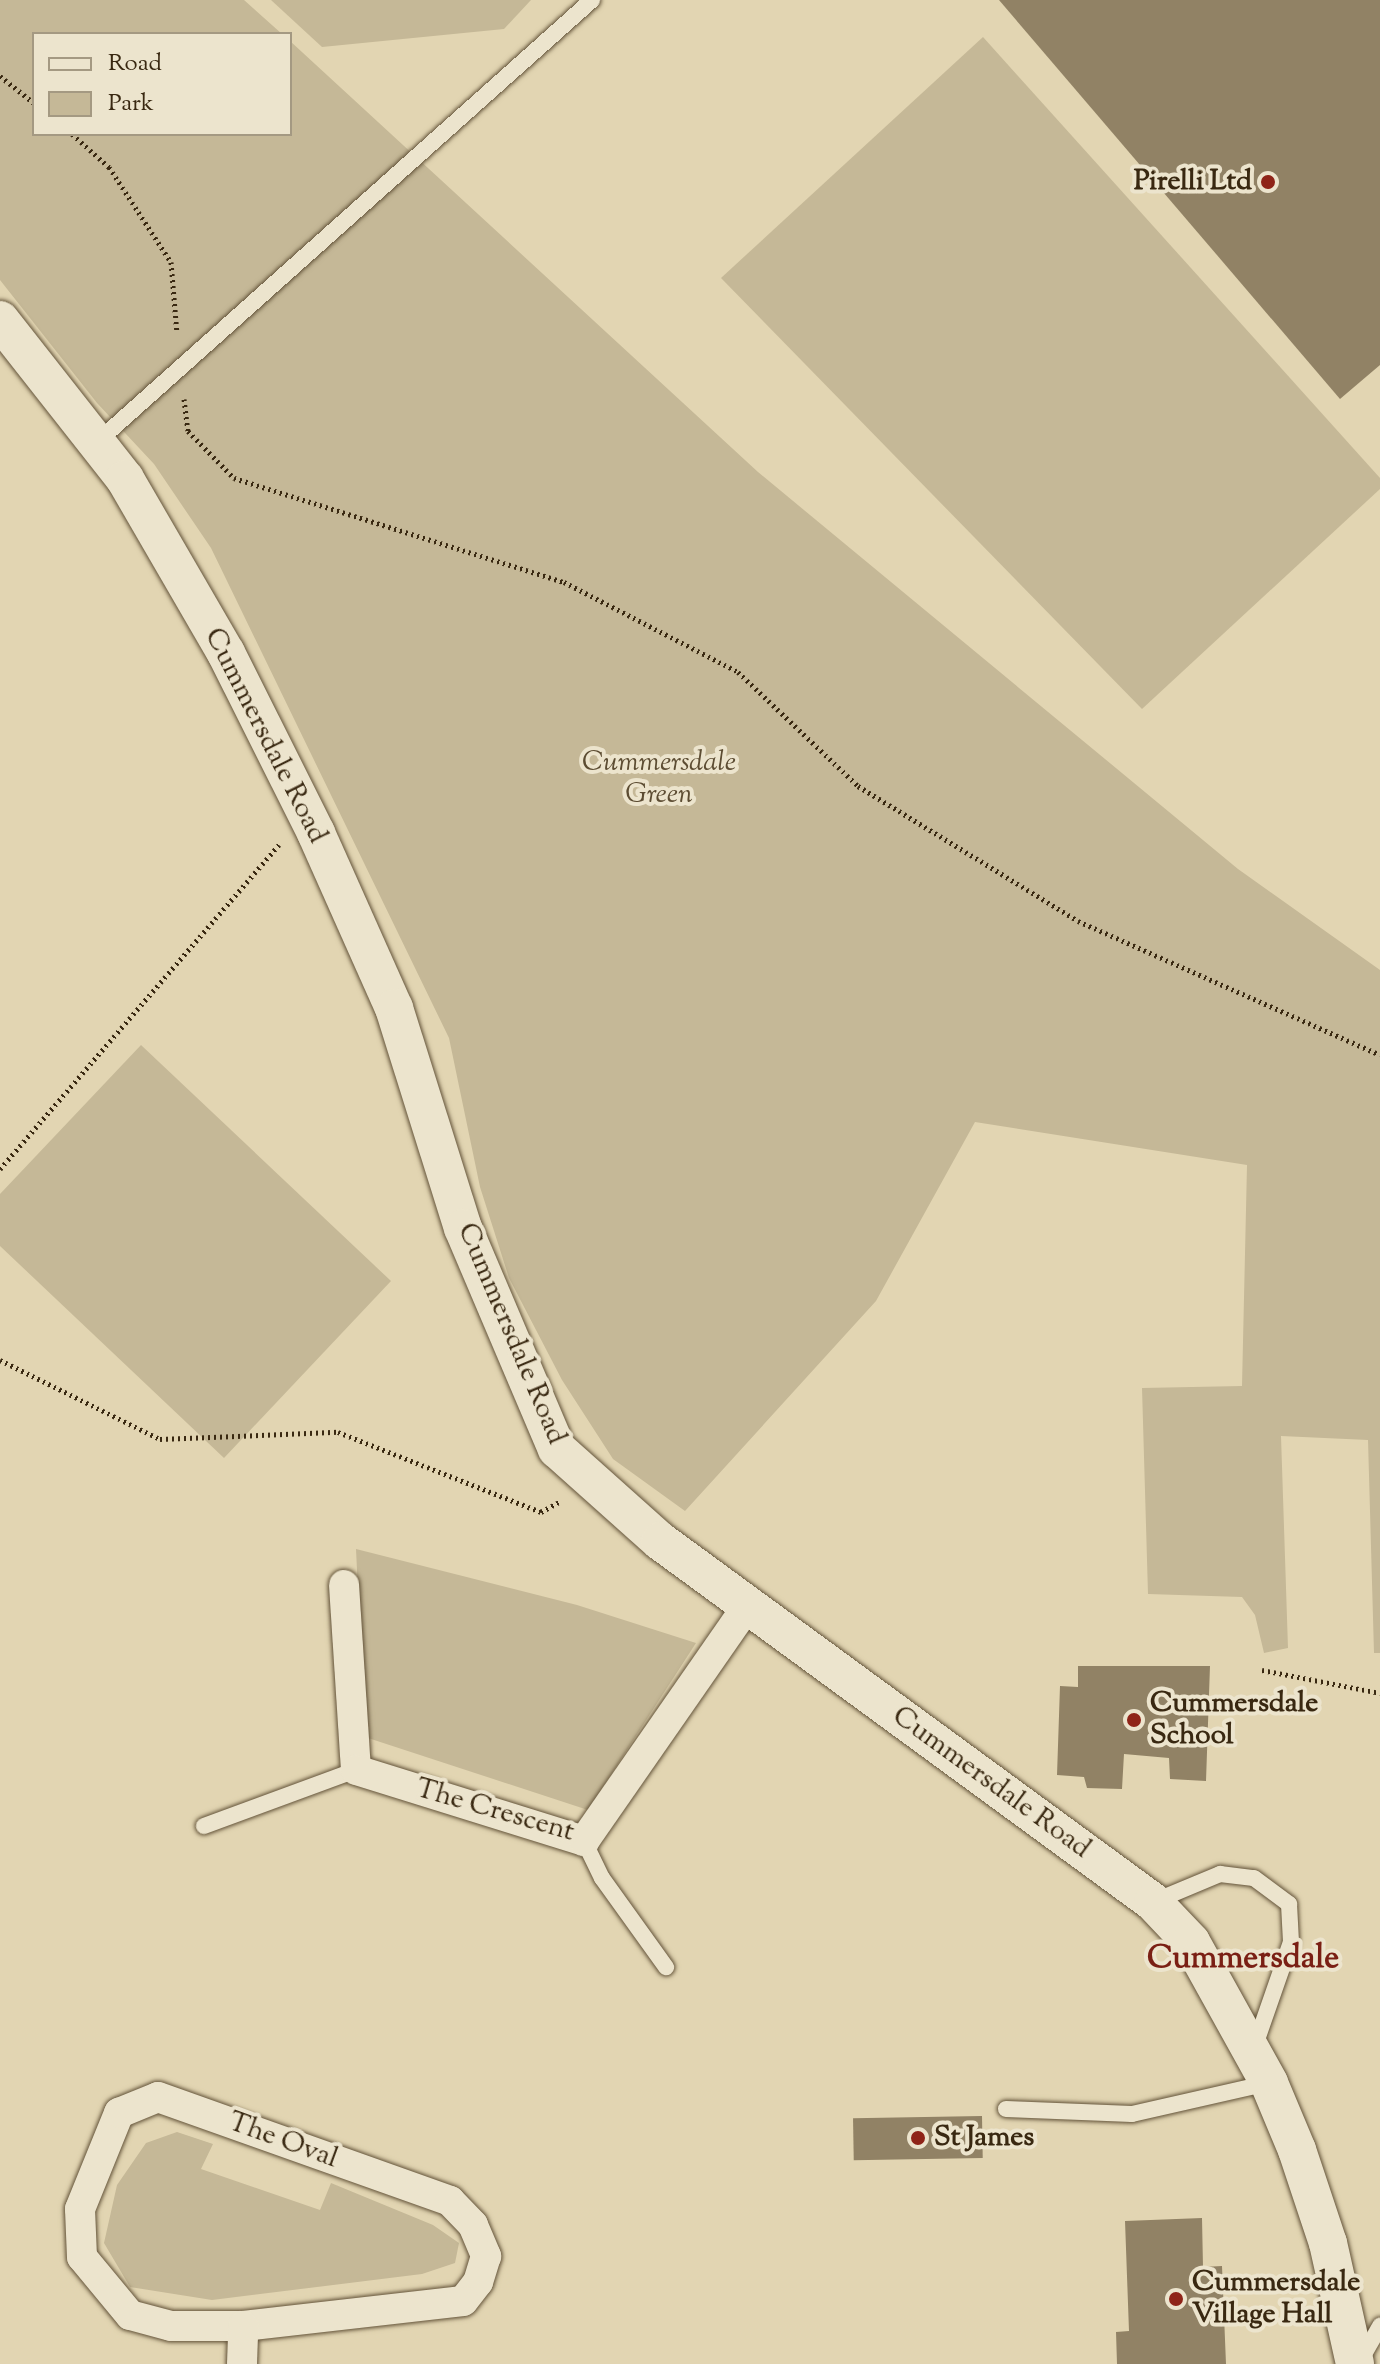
<!DOCTYPE html>
<html>
<head>
<meta charset="utf-8">
<style>
  body { margin:0 }
  #map { position:relative; width:1380px; height:2364px; overflow:hidden; background:#e2d5b2; font-family:"Sorts Mill Goudy",serif }
  div>[style] { position:absolute }
  [style*='--x'] { left:calc(var(--x)*1px); top:calc(var(--y)*1px); width:calc(var(--w)*1px); rotate:calc(var(--a)*1deg) }
  .green>* { inset:0; background:#c5b897 }
  .building>* { inset:0; background:#918265; transform-origin:0 0 }
  .path>* { height:5px; margin-top:-2.5px; transform-origin:0; background:repeating-linear-gradient(90deg,#392811 0 2px,transparent 0 6px) }
  .roads { filter:drop-shadow(0 0 2px #635339) drop-shadow(0 0 2px #635339) }
  .service>* { height:16px; margin:-8px; padding:0 8px; transform-origin:8px; border-radius:8px; background:#ece4cd }
  .minor>* { height:30px; margin:-15px; padding:0 15px; transform-origin:15px; border-radius:15px; background:#ece4cd }
  .tertiary>* { height:38px; margin:-19px; padding:0 19px; transform-origin:19px; border-radius:19px; background:#ece4cd }
  .dots>* { width:22px; height:22px; translate:-50% -50%; box-sizing:border-box; border:4px solid #ece4cd; border-radius:50% }
  span { translate:-50% -50%; white-space:nowrap; text-align:center; line-height:1.15; -webkit-text-stroke:8px #ece4cd; paint-order:stroke }
  .poi-label { font-size:28px; color:#392811; font-weight:700 }
  .right { translate:-100% -50%; text-align:right }
  .left { translate:0 -50%; text-align:left }
  .street-label { font-size:28px; color:#392811 }
  .park-label { font-size:28px; color:#5c4c32; font-style:italic }
  .quarter-label { font-size:32px; color:#7a1f14; font-weight:700 }
  .legend { position:absolute; left:32px; top:32px; width:260px; height:104px; box-sizing:border-box; background:#ece4cd; border:2px solid #a49982; margin:0; padding:10px 14px; list-style:none; font-size:24px; color:#392811 }
  .legend li { display:flex; align-items:center; gap:16px; height:40px }
  .legend b { width:40px; border:2px solid #a49982 }
</style>
</head>
<body>
<div id="map">
  <div class="green">
    <div style="clip-path:polygon(0 0,244px 0,282px 34px,34px 34px,34px 134px,290px 134px,290px 41px,758px 472px,1238px 869px,1380px 970px,1380px 1653px,1374px 1653px,1368px 1440px,1281px 1436px,1288px 1648px,1264px 1653px,1255px 1615px,1242px 1597px,1148px 1594px,1142px 1388px,1242px 1386px,1247px 1165px,975px 1122px,876px 1301px,685px 1511px,613px 1459px,562px 1380px,509px 1278px,480px 1187px,449px 1038px,211px 548px,154px 464px,97px 403px,0 280px)"></div>
    <div style="clip-path:polygon(271px 0,531px 0,504px 29px,322px 47px)"></div>
    <div style="clip-path:polygon(983px 37px,1380px 478px,1380px 489px,1142px 709px,721px 278px)"></div>
    <div style="clip-path:polygon(141px 1045px,391px 1281px,224px 1458px,0 1246px,0 1194px)"></div>
    <div style="clip-path:polygon(356px 1549px,577px 1605px,696px 1643px,588px 1810px,365px 1737px)"></div>
    <div style="clip-path:polygon(177px 2132px,213px 2144px,201px 2169px,320px 2210px,331px 2183px,433px 2225px,459px 2243px,455px 2263px,422px 2274px,212px 2300px,130px 2287px,104px 2243px,117px 2185px,146px 2143px)"></div>
  </div>
  <div class="building">
    <div style="clip-path:polygon(999px 0,1380px 0,1380px 365px,1340px 399px)"></div>
    <div style="clip-path:polygon(1078px 1666px,1210px 1666px,1206px 1781px,1170px 1779px,1169px 1758px,1124px 1754px,1122px 1789px,1087px 1788px,1084px 1777px,1057px 1775px,1060px 1686px,1078px 1687px)"></div>
    <div style="left:982px;top:2116px;width:42px;height:129px;rotate:89deg"></div>
    <div style="clip-path:polygon(1202px 2218px,1203px 2267px,1222px 2266px,1226px 2364px,1117px 2364px,1116px 2332px,1129px 2331px,1125px 2221px)"></div>
  </div>
  <div class="path">
    <div style="--x:0;--y:76;--w:43;--a:38.5"></div>
    <div style="--x:72;--y:134;--w:50;--a:41.7"></div>
    <div style="--x:109;--y:167;--w:113;--a:56.9"></div>
    <div style="--x:171;--y:262;--w:71;--a:85.2"></div>
    <div style="--x:184;--y:399;--w:32;--a:83"></div>
    <div style="--x:188;--y:431;--w:66;--a:45.6"></div>
    <div style="--x:234;--y:478;--w:346;--a:17.5"></div>
    <div style="--x:564;--y:582;--w:196;--a:27.3"></div>
    <div style="--x:738;--y:672;--w:166;--a:43.5"></div>
    <div style="--x:858;--y:786;--w:258;--a:31.5"></div>
    <div style="--x:1078;--y:921;--w:330;--a:23.9"></div>
    <div style="--x:0;--y:1169;--w:428;--a:-49.3"></div>
    <div style="--x:0;--y:1360;--w:178;--a:26.3"></div>
    <div style="--x:160;--y:1439;--w:178;--a:-2.3"></div>
    <div style="--x:338;--y:1432;--w:218;--a:21.5"></div>
    <div style="--x:541;--y:1512;--w:21;--a:-29"></div>
    <div style="--x:1262;--y:1670;--w:120;--a:11"></div>
  </div>
  <div class="roads">
    <div class="service">
      <div style="--x:96;--y:443;--w:665;--a:-41.77"></div>
      <div style="--x:204;--y:1826;--w:162;--a:-20.2"></div>
      <div style="--x:584;--y:1841;--w:41;--a:64.1"></div>
      <div style="--x:602;--y:1878;--w:110;--a:54.3"></div>
      <div style="--x:1153;--y:1902;--w:73;--a:-22.7"></div>
      <div style="--x:1220;--y:1874;--w:34;--a:7"></div>
      <div style="--x:1254;--y:1878;--w:44;--a:36.6"></div>
      <div style="--x:1289;--y:1904;--w:38;--a:87"></div>
      <div style="--x:1291;--y:1942;--w:112;--a:109.2"></div>
      <div style="--x:1006;--y:2109;--w:126;--a:2.3"></div>
      <div style="--x:1132;--y:2114;--w:140;--a:-12.8"></div>
      <div style="--x:1359;--y:2363;--w:43;--a:-60.4"></div>
    </div>
    <div class="minor">
      <div style="--x:344;--y:1585;--w:185;--a:86.3"></div>
      <div style="--x:356;--y:1770;--w:239;--a:17.3"></div>
      <div style="--x:584;--y:1841;--w:287;--a:-55.2"></div>
      <div style="--x:158;--y:2097;--w:310;--a:19.6"></div>
      <div style="--x:450;--y:2201;--w:33;--a:46"></div>
      <div style="--x:473;--y:2225;--w:34;--a:67"></div>
      <div style="--x:486;--y:2256;--w:27;--a:107"></div>
      <div style="--x:478;--y:2282;--w:24;--a:128"></div>
      <div style="--x:463;--y:2301;--w:221;--a:173.5"></div>
      <div style="--x:243;--y:2326;--w:72;--a:180"></div>
      <div style="--x:171;--y:2326;--w:42;--a:-165"></div>
      <div style="--x:130;--y:2315;--w:75;--a:-129.6"></div>
      <div style="--x:82;--y:2257;--w:48;--a:-92.4"></div>
      <div style="--x:80;--y:2209;--w:104;--a:-67.9"></div>
      <div style="--x:119;--y:2113;--w:42;--a:-22.3"></div>
      <div style="--x:242;--y:2364;--w:38;--a:-88"></div>
    </div>
    <div class="tertiary">
      <div style="--x:0;--y:320;--w:202;--a:51.8"></div>
      <div style="--x:125;--y:479;--w:201;--a:59.9"></div>
      <div style="--x:226;--y:653;--w:201;--a:63.4"></div>
      <div style="--x:316;--y:833;--w:192;--a:66"></div>
      <div style="--x:394;--y:1008;--w:231;--a:72.6"></div>
      <div style="--x:463;--y:1228;--w:240;--a:67"></div>
      <div style="--x:557;--y:1449;--w:138;--a:41.8"></div>
      <div style="--x:660;--y:1541;--w:611;--a:36.21"></div>
      <div style="--x:1153;--y:1902;--w:55;--a:46.5"></div>
      <div style="--x:1191;--y:1942;--w:161;--a:61"></div>
      <div style="--x:1269;--y:2083;--w:73;--a:67.3"></div>
      <div style="--x:1297;--y:2150;--w:98;--a:71.6"></div>
      <div style="--x:1328;--y:2243;--w:124;--a:77.4"></div>
    </div>
  </div>
  <div class="dots">
    <div style="left:1268px;top:182px;background:#8f2418"></div>
    <div style="left:1134px;top:1720px;background:#8f2418"></div>
    <div style="left:918px;top:2138px;background:#8f2418"></div>
    <div style="left:1176px;top:2299px;background:#8f2418"></div>
  </div>
  <div class="poi-label">
    <span class="right" style="left:1252px;top:182px">Pirelli Ltd</span>
    <span class="left" style="left:1150px;top:1720px">Cummersdale<br>School</span>
    <span class="left" style="left:934px;top:2138px">St James</span>
    <span class="left" style="left:1192px;top:2299px">Cummersdale<br>Village Hall</span>
  </div>
  <div class="street-label">
    <span style="left:265px;top:736px;rotate:63deg">Cummersdale Road</span>
    <span style="left:511px;top:1334px;rotate:67deg">Cummersdale Road</span>
    <span style="left:991px;top:1783px;rotate:36deg">Cummersdale Road</span>
    <span style="left:495px;top:1811px;rotate:16deg">The Crescent</span>
    <span style="left:283px;top:2141px;rotate:20deg">The Oval</span>
  </div>
  <div class="park-label">
    <span style="left:659px;top:779px">Cummersdale<br>Green</span>
  </div>
  <div class="quarter-label">
    <span style="left:1243px;top:1959px">Cummersdale</span>
  </div>
  <ul class="legend">
  <li><b style="height:10px;background:#ece4cd"></b>Road</li>
  <li><b style="height:22px;background:#c5b897"></b>Park</li>
  </ul>
</div>
</body>
</html>
